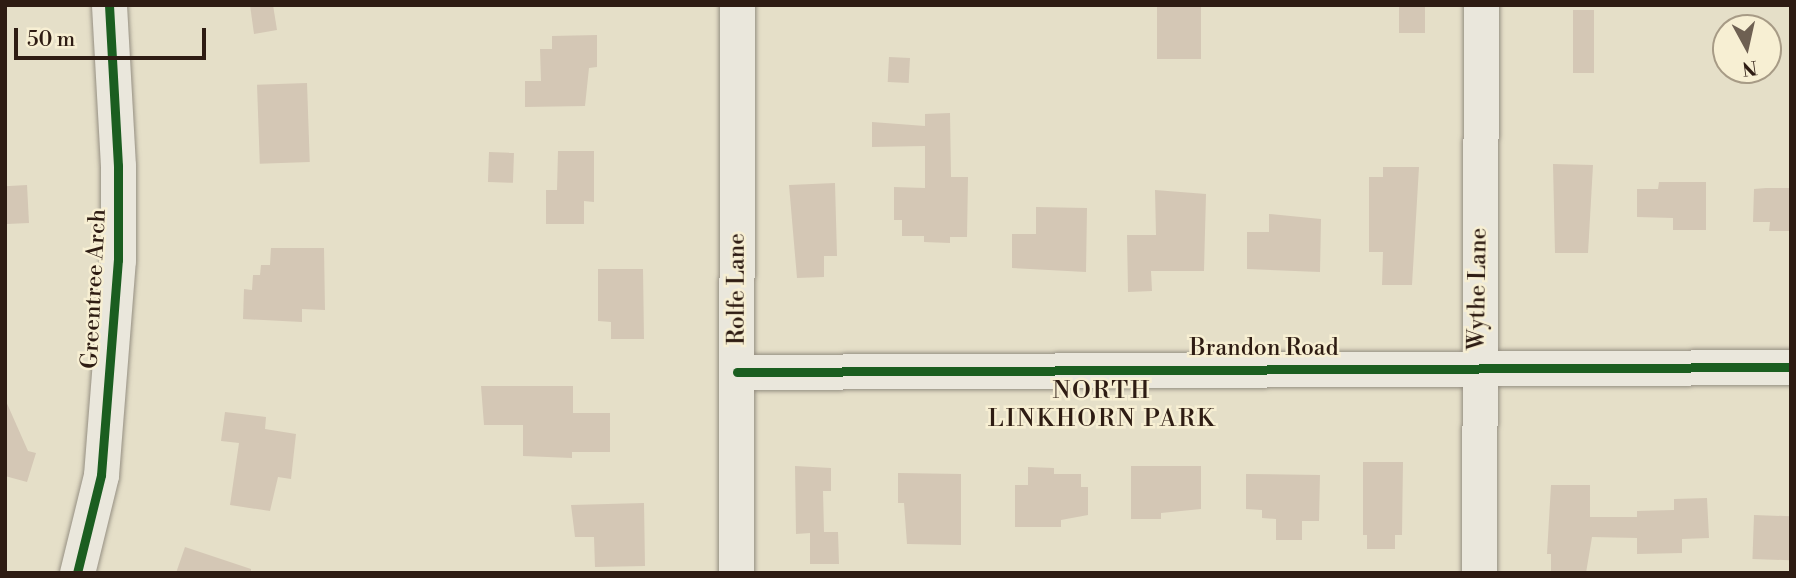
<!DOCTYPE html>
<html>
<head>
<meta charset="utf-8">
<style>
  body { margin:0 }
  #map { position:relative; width:1796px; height:578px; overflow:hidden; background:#e5dfc8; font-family:"Libre Bodoni",serif }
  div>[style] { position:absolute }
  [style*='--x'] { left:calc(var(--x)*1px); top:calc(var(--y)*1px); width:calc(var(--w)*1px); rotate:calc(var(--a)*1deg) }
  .building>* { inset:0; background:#d4c7b5; transform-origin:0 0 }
  .roads { filter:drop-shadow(0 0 2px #958f82) drop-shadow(0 0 2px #958f82) }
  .minor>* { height:35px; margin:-17.5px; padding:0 17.5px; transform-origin:17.5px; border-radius:17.5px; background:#eae7dc }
  .cycleway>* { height:9px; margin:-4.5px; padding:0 4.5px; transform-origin:4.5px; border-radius:4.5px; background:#1b5e20 }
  span { translate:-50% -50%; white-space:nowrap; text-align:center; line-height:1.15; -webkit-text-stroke:5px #f7efd3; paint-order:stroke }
  .street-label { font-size:23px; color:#2e1c13 }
  .neighbourhood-label { font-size:24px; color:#2e1c13; letter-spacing:2px }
  .frame { position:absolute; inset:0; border:7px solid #2e1c13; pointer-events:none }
  .north { position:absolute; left:1712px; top:14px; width:70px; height:70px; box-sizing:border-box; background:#f7efd3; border:2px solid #a79b86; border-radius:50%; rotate:172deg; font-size:19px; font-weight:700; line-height:28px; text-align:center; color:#2e1c13 }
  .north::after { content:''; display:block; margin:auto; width:24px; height:32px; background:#6e6052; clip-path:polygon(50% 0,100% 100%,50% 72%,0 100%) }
  .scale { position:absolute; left:14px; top:28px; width:192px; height:32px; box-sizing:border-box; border:4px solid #2e1c13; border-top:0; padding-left:9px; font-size:21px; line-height:24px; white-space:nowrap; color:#2e1c13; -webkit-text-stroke:5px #f7efd3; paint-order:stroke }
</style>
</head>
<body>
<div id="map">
  <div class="building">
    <div style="clip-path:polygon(250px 5px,273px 5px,277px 30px,254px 34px)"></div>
    <div style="left:1157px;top:5px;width:44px;height:54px"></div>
    <div style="left:1399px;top:5px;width:26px;height:28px"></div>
    <div style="left:1573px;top:10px;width:21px;height:63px"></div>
    <div style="clip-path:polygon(597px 35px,597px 67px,589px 68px,585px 106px,525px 107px,525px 81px,541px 81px,540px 49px,552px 49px,552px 36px)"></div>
    <div style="left:889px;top:57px;width:21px;height:25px;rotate:3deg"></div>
    <div style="left:307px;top:83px;width:79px;height:50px;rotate:88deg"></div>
    <div style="clip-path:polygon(950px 113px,951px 177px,968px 177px,967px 237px,950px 237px,950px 243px,924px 242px,924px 236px,902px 236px,902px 220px,894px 220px,894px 187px,925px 188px,925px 146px,872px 147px,872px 122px,925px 126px,925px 114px)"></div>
    <div style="clip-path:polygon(558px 151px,594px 151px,594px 202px,584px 201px,584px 224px,546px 224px,546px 190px,557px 190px)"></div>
    <div style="left:489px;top:152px;width:25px;height:30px;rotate:2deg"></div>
    <div style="clip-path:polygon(1553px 164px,1593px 165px,1588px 253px,1555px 253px)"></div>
    <div style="clip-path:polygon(1383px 167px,1419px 167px,1412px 285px,1382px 285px,1383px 252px,1369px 252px,1369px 177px,1383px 177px)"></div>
    <div style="clip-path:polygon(1659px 182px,1706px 182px,1706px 230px,1673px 230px,1673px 218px,1637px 217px,1637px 189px,1658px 189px)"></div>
    <div style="clip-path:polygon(835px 183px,837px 256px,824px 256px,824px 277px,797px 278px,789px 185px)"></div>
    <div style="left:27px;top:185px;width:38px;height:22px;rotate:87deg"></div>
    <div style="clip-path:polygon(1766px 188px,1791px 188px,1791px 231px,1769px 231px,1770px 222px,1753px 222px,1754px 189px)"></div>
    <div style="clip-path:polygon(1155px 190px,1206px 194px,1204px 271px,1151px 271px,1152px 291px,1128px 292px,1127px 235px,1156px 235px)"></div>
    <div style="clip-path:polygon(1036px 207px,1087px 208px,1086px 272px,1012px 268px,1012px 234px,1036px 234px)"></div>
    <div style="clip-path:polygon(1269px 214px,1321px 219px,1320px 272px,1247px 269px,1247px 232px,1269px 232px)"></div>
    <div style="clip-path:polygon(271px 248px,324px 248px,325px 310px,302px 309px,302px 322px,243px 319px,244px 289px,252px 290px,253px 275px,260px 275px,261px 265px,270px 265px)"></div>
    <div style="clip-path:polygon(598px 269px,643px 269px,644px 339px,611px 339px,611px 322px,598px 321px)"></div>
    <div style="clip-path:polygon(481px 386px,573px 386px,573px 413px,610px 413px,610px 452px,572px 452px,572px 458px,523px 456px,523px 425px,484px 425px)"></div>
    <div style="clip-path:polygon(5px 399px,28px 451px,36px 453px,27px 482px,5px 476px)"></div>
    <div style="clip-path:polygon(225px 412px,266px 417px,265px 429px,296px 434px,291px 479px,278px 477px,270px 511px,230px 505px,239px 443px,221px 441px)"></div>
    <div style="clip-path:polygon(1363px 462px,1403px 462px,1402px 535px,1395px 535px,1395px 549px,1367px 549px,1367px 535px,1363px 535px)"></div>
    <div style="clip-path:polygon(795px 466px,831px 468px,831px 491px,823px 491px,824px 532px,838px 532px,839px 564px,810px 564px,810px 533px,796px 534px)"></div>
    <div style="clip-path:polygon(1131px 466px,1201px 466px,1201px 509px,1161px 513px,1161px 519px,1131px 519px)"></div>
    <div style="clip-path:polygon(1028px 467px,1054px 468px,1054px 474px,1081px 474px,1081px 487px,1088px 487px,1088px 515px,1061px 520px,1061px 527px,1015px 527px,1015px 485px,1028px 485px)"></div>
    <div style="clip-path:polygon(898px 473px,961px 474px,961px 545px,907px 544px,904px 503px,898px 503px)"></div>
    <div style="clip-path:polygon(1246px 474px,1320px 475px,1319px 521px,1302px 521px,1302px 540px,1276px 540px,1276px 519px,1262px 518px,1262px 510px,1246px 509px)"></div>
    <div style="clip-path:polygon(1551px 485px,1590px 485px,1590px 517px,1637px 517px,1637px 511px,1674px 510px,1674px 499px,1707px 498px,1709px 538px,1682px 539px,1682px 553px,1637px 554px,1637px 538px,1592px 537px,1586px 573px,1551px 573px,1551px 554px,1547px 554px)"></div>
    <div style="clip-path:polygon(644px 503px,645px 566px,595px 567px,594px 537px,575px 537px,571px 505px)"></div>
    <div style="left:1754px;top:515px;width:37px;height:44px;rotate:2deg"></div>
    <div style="clip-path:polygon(185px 547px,251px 569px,251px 573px,176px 573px)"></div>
  </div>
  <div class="roads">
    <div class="minor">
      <div style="--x:737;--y:372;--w:1054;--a:-0.27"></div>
      <div style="--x:77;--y:573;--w:101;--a:-76.2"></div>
      <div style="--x:101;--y:475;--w:216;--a:-85.5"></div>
      <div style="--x:118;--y:260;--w:94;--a:-90"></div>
      <div style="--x:118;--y:166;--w:161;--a:-93.2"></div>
      <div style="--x:736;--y:573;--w:568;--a:-89.9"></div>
      <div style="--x:1479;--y:573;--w:568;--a:-89.8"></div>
    </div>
  </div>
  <div class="cycleway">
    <div style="--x:737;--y:372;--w:1054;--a:-0.27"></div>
    <div style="--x:77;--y:573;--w:101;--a:-76.2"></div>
    <div style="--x:101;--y:475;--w:216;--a:-85.5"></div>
    <div style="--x:118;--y:260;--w:94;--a:-90"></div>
    <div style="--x:118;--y:166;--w:161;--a:-93.2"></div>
  </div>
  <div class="street-label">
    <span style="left:94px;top:289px;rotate:-87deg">Greentree Arch</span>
    <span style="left:737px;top:289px;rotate:-90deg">Rolfe Lane</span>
    <span style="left:1478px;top:289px;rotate:-89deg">Wythe Lane</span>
    <span style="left:1264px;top:348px">Brandon Road</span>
  </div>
  <div class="neighbourhood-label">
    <span style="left:1102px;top:406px">NORTH<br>LINKHORN PARK</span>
  </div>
  <div class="frame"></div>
  <div class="north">N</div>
  <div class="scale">50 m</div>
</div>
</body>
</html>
